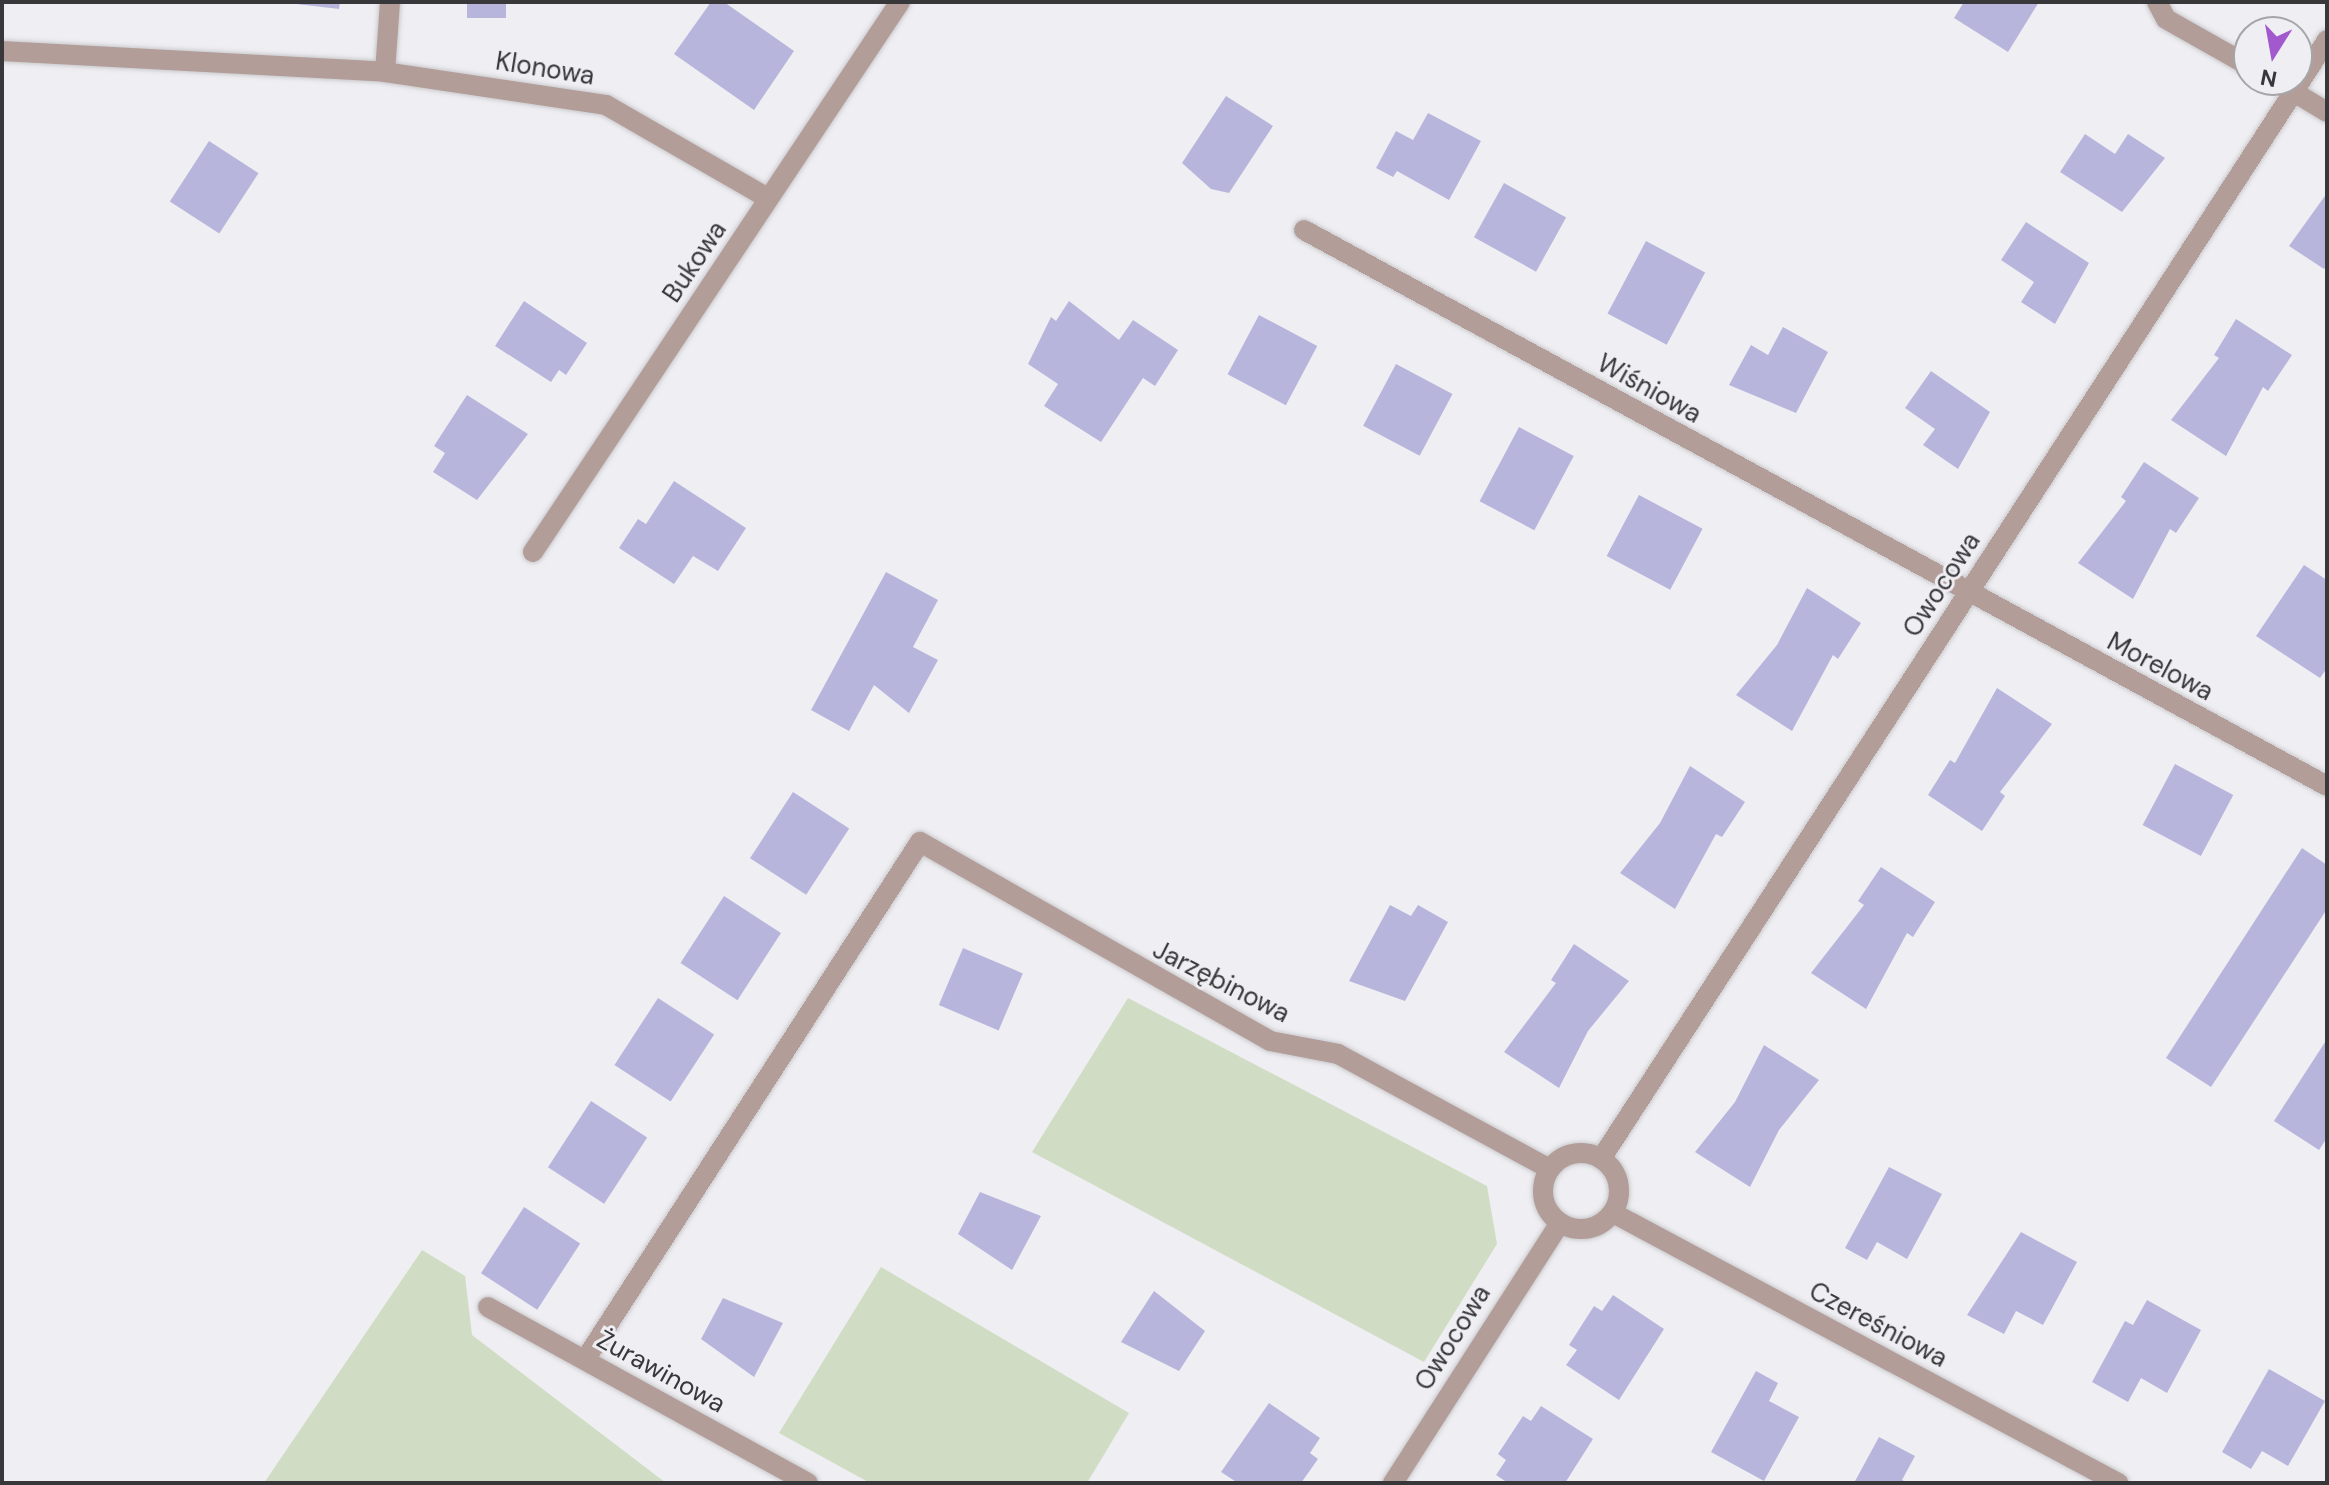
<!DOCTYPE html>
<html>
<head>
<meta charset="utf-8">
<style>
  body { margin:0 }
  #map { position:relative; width:2329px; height:1485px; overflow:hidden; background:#efeff3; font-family:"DM Sans",sans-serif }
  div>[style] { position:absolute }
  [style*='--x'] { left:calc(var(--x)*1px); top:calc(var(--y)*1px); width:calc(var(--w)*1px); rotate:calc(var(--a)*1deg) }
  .green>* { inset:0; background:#d0ddc4 }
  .building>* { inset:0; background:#b8b5dd; transform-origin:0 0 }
  .roads { filter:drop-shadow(0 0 2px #cacace) drop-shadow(0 0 2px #cacace) }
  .minor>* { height:20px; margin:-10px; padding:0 10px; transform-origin:10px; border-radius:10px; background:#b29d98 }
  .minor>.ring { margin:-10px; padding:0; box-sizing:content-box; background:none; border:20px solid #b29d98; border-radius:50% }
  span { translate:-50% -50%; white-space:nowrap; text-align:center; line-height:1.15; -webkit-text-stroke:6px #efeff3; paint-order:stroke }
  .street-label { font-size:26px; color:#38383a }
  .frame { position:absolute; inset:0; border:4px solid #38383a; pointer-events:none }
  .north { position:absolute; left:2233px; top:16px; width:80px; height:80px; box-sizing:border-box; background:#efeff3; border:2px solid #a6a6a9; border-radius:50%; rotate:191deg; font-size:22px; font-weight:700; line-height:32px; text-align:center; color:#38383a }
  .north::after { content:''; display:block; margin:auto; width:28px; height:36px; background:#a159cd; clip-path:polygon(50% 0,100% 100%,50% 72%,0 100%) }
</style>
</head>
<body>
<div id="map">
  <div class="green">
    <div style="clip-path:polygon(1128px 998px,1487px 1186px,1497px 1244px,1424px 1362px,1032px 1152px)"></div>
    <div style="clip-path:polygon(422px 1250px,465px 1276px,472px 1335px,666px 1483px,264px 1483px)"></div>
    <div style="clip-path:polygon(881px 1267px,1129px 1413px,1087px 1483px,870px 1483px,779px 1433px)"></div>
  </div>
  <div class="building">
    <div style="clip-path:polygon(279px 2px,340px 2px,339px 9px)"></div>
    <div style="left:467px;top:2px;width:39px;height:16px"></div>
    <div style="clip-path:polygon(711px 2px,724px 2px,794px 51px,754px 110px,674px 54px)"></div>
    <div style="clip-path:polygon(1964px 2px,2039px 2px,2008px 52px,1954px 18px)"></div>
    <div style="clip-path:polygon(1226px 96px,1273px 126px,1229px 193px,1211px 189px,1182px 163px)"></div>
    <div style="clip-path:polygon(1428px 113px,1481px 141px,1449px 200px,1397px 171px,1393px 177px,1376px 168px,1396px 131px,1413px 140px)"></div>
    <div style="clip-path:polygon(2085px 134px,2115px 154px,2128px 134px,2165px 158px,2122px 212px,2060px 172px)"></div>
    <div style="left:209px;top:141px;width:59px;height:72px;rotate:33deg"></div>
    <div style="left:1504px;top:183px;width:71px;height:62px;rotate:29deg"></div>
    <div style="clip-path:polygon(2327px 193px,2327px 265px,2324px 269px,2289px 246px)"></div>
    <div style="clip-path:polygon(2026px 222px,2089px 263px,2055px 324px,2021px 302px,2034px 282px,2001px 260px)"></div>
    <div style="left:1646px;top:241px;width:67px;height:82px;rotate:28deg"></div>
    <div style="clip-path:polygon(524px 301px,587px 343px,566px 375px,559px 370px,551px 382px,495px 346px)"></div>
    <div style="clip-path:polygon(1069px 301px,1119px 340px,1133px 320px,1178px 350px,1155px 386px,1143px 378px,1101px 442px,1044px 406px,1058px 384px,1028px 364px,1051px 317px,1056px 321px)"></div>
    <div style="left:1259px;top:315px;width:66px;height:67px;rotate:28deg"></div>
    <div style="clip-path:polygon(2236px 319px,2292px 355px,2268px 391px,2263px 387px,2226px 456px,2171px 420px,2219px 358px,2214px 355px)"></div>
    <div style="clip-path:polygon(1783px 327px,1828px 352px,1796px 413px,1729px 385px,1751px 345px,1768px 355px)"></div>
    <div style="left:1396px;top:364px;width:64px;height:70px;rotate:28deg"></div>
    <div style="clip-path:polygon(1931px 371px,1990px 412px,1958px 469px,1923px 445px,1935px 429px,1905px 408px)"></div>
    <div style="clip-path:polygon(467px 395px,528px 434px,477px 500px,433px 472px,445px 453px,434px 446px)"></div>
    <div style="left:1519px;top:427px;width:62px;height:84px;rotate:28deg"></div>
    <div style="clip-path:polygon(2144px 462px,2199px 498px,2176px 533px,2170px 529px,2133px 599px,2078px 563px,2126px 501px,2121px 497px)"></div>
    <div style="clip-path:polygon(674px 481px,746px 528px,718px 571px,693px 556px,674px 584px,619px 548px,638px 519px,646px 524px)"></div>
    <div style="left:1639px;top:495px;width:72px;height:69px;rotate:28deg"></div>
    <div style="clip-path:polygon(2304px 565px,2327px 580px,2327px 668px,2320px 678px,2256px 636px)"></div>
    <div style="clip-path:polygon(886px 572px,938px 600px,913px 647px,938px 660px,909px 713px,874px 685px,849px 731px,811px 710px)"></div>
    <div style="clip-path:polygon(1807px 588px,1861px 623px,1838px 659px,1833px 655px,1792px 731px,1736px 695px,1777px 645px)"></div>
    <div style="clip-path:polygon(1997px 688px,2052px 724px,2000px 792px,2005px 796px,1982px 831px,1928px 795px,1950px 760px,1955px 763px)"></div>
    <div style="left:2175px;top:764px;width:66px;height:69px;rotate:28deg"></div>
    <div style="clip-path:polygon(1690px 766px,1745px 802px,1722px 837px,1716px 834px,1675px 909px,1620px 873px,1660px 823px)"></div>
    <div style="left:793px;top:792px;width:67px;height:79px;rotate:33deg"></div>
    <div style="clip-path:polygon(2302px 848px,2327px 865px,2327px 909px,2211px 1087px,2166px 1058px)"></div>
    <div style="clip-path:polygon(1881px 867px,1935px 902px,1913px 937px,1907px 933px,1866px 1009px,1811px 973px,1864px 905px,1858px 901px)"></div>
    <div style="left:724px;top:896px;width:68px;height:80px;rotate:33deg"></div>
    <div style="clip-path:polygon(1390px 905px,1411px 916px,1418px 905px,1448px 922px,1405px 1001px,1349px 981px)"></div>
    <div style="clip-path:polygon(1574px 944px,1629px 981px,1588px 1031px,1559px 1088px,1504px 1052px,1556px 983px,1551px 980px)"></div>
    <div style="left:963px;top:948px;width:65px;height:62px;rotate:23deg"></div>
    <div style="left:658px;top:998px;width:67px;height:80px;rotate:33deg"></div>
    <div style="clip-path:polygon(2327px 1039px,2327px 1138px,2319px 1150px,2274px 1121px)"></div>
    <div style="clip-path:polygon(1764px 1045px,1819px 1080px,1779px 1130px,1750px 1187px,1695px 1152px,1735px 1102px)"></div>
    <div style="left:591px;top:1101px;width:67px;height:79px;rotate:33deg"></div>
    <div style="clip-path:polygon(1889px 1167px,1942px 1194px,1907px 1259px,1877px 1242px,1867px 1260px,1845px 1248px)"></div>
    <div style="clip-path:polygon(980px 1192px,1041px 1216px,1012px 1270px,958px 1234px)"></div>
    <div style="left:524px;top:1207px;width:67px;height:79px;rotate:33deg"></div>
    <div style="clip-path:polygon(2021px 1232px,2077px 1262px,2043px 1325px,2016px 1311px,2004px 1334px,1967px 1315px)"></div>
    <div style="clip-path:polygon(1154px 1291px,1205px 1331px,1179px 1371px,1121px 1342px)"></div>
    <div style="clip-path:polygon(1613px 1295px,1664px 1329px,1619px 1400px,1566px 1365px,1577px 1350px,1569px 1345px,1594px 1306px,1602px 1311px)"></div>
    <div style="clip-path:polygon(723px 1298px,783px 1323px,754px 1377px,701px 1339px)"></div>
    <div style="clip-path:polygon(2147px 1300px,2201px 1330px,2167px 1393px,2141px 1378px,2128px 1402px,2092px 1382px,2125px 1321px,2133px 1325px)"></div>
    <div style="clip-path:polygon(2269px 1369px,2325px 1401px,2288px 1466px,2262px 1451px,2251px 1469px,2222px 1452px)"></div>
    <div style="clip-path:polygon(1756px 1371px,1778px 1383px,1769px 1401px,1799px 1417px,1764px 1481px,1711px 1452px)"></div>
    <div style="clip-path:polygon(1269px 1403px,1320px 1438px,1310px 1453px,1318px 1459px,1301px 1483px,1238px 1483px,1221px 1472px)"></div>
    <div style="clip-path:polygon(1541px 1406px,1593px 1439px,1565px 1483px,1508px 1483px,1496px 1475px,1506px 1460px,1498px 1454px,1523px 1416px,1531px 1421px)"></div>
    <div style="clip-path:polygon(1879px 1437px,1915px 1456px,1902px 1480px,1908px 1483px,1854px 1483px)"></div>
  </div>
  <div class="roads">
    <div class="minor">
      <div style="--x:2157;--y:2;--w:19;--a:62"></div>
      <div style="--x:2166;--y:19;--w:95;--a:29.5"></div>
      <div style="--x:2;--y:51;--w:384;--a:3.1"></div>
      <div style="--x:385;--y:72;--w:223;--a:8.5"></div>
      <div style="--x:606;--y:105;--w:187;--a:29.9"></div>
      <div style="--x:385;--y:72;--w:70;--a:-85.9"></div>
      <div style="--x:2274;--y:80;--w:62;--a:31.1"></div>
      <div style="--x:1304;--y:230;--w:1164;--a:28.52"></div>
      <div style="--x:533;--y:552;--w:661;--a:-56.29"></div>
      <div class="ring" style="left:1543px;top:1153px;width:56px;height:56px"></div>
      <div style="--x:1601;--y:1159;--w:1334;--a:-57.02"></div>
      <div style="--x:1613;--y:1213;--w:573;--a:28.13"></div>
      <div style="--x:488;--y:1307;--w:365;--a:28.8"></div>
      <div style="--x:585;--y:1360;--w:617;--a:-57.11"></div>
      <div style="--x:920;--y:842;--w:403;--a:29.6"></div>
      <div style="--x:1270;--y:1041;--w:69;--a:10.8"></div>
      <div style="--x:1338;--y:1054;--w:241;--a:28.5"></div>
      <div style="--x:1393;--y:1483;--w:309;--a:-57.3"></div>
    </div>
  </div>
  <div class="street-label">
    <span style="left:545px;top:69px;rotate:9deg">Klonowa</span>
    <span style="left:695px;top:262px;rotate:-56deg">Bukowa</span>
    <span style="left:1649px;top:389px;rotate:29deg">Wiśniowa</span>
    <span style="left:1942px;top:585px;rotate:-57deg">Owocowa</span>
    <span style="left:2160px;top:667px;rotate:28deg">Morelowa</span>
    <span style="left:1221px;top:982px;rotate:27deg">Jarzębinowa</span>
    <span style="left:1878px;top:1325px;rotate:28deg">Czereśniowa</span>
    <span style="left:1453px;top:1338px;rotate:-58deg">Owocowa</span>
    <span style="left:661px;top:1372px;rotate:29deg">Żurawinowa</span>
  </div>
  <div class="frame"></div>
  <div class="north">N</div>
</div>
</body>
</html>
